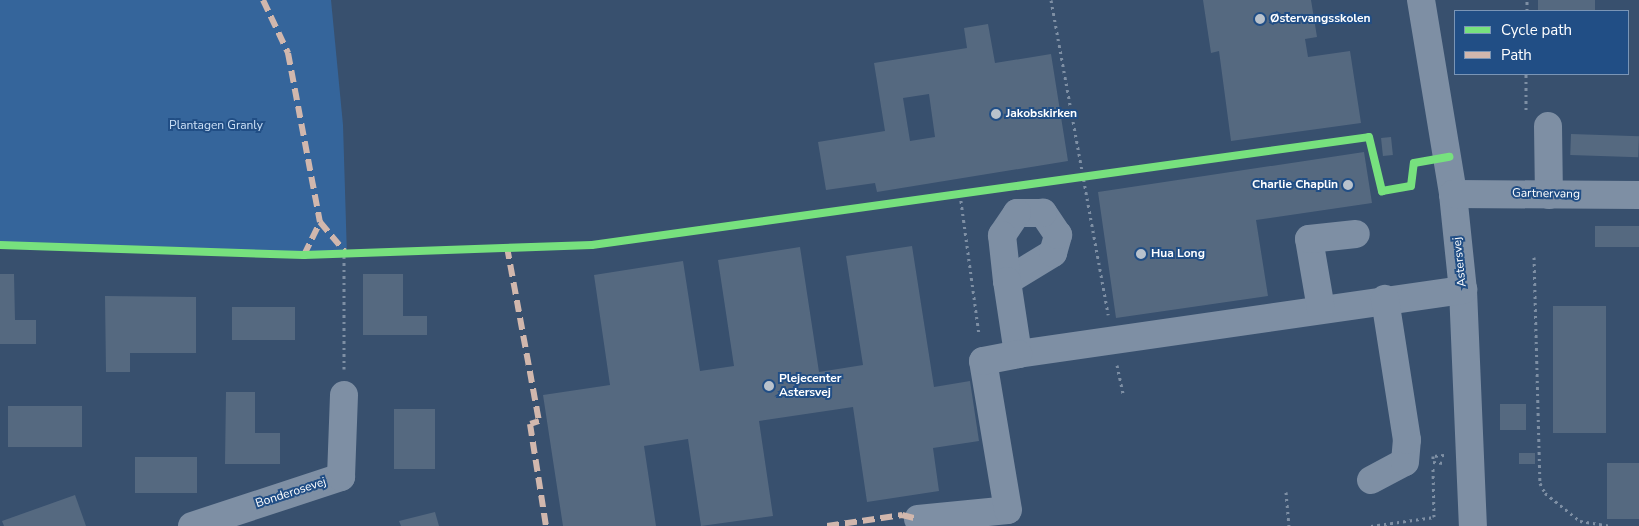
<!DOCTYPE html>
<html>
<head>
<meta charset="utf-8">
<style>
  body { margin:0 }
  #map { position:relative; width:1639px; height:526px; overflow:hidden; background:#38506e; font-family:"Nunito Sans",sans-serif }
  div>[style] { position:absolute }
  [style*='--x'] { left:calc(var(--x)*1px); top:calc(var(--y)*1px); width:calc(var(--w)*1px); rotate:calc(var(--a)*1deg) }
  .green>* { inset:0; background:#35659b }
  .building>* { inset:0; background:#556980; transform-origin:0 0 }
  .path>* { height:3px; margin-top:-1.5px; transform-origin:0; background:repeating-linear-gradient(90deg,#7e8fa4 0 2.5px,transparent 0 6.5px) }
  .minor>* { height:28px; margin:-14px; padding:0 14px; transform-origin:14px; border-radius:14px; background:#7e8fa4 }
  .quiet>* { height:6px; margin-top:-3px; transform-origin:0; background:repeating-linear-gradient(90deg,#d1b7ad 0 12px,transparent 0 18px) }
  .cycleway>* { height:8px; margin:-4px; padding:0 4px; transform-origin:4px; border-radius:4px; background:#77e17e }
  .dots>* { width:14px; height:14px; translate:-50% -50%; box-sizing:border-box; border:2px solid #214e85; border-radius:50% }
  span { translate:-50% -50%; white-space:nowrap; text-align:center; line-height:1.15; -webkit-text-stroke:4px #214e85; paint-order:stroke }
  .poi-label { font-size:12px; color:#fff; font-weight:700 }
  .left { translate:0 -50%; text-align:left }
  .right { translate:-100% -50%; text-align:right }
  .park-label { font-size:12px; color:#cde1f7 }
  .street-label { font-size:12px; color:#fff }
  .legend { position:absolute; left:1454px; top:10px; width:175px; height:65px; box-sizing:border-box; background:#214e85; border:1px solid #7a95b6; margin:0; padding:6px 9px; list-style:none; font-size:15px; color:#fff }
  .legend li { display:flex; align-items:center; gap:10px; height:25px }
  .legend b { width:25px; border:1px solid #7a95b6 }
</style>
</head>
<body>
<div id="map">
  <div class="green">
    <div style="clip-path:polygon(0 0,331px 0,343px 125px,347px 257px,0 248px)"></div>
  </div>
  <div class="building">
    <div style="clip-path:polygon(1203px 0,1311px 0,1317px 37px,1305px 39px,1308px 57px,1350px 51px,1361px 123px,1231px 141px,1219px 51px,1211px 53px)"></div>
    <div style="left:1538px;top:0;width:57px;height:11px"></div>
    <div style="clip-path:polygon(evenodd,988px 24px,995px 63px,1051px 54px,1068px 161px,877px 192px,875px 183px,826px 190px,818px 142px,885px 131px,874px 63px,967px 48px,964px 28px,988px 24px,929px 94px,935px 137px,910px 141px,903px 98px,929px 94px)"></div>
    <div style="left:1571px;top:134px;width:68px;height:21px;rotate:2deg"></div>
    <div style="left:1391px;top:137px;width:18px;height:10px;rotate:84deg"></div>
    <div style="clip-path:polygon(1364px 152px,1372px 203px,1256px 220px,1268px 296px,1116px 318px,1098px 192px)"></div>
    <div style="left:1595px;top:226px;width:44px;height:21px"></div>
    <div style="clip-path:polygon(912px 246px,934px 387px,970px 381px,979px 441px,933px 448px,939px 491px,867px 502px,853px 407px,759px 421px,773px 516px,701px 526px,688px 439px,644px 446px,656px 526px,563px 526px,543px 395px,610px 385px,594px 275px,683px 261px,700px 371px,734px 366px,718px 260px,800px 247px,819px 372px,863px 365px,846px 256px)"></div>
    <div style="clip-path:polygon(0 274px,14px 274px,15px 320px,36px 320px,36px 344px,0 344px)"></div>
    <div style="clip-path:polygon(363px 274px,403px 274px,403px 316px,427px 316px,427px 335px,363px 335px)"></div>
    <div style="clip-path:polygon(105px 296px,196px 297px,196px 353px,130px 353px,130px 372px,106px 372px)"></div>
    <div style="left:1553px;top:306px;width:53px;height:127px"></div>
    <div style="left:232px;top:307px;width:63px;height:33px"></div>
    <div style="clip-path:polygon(226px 392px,255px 392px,255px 433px,280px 433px,280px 464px,225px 464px)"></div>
    <div style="left:1500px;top:404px;width:26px;height:26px"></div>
    <div style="left:8px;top:406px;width:74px;height:41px"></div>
    <div style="left:394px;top:409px;width:41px;height:60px"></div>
    <div style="left:1519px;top:453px;width:16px;height:11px"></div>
    <div style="left:135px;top:457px;width:62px;height:36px"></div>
    <div style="left:1607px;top:463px;width:32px;height:56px"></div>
    <div style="clip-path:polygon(75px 495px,86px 526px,4px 526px,2px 521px)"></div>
    <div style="clip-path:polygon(435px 512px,439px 526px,401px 526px,399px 521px)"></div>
  </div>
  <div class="path">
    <div style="--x:1051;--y:0;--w:320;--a:79.7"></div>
    <div style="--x:1527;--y:11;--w:11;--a:-90"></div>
    <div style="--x:1526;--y:110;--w:36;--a:-90"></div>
    <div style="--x:960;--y:194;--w:141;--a:82.3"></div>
    <div style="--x:1534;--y:257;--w:226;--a:88.5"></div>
    <div style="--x:1540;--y:483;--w:11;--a:63"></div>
    <div style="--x:1545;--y:493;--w:45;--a:38.7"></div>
    <div style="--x:1580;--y:521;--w:30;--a:9"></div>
    <div style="--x:1117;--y:365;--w:30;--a:78"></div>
    <div style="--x:344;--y:369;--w:118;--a:-90"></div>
    <div style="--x:1444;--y:455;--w:11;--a:175"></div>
    <div style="--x:1433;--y:456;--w:6;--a:90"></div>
    <div style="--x:1433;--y:462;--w:11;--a:5"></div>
    <div style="--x:1286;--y:492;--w:34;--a:85"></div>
    <div style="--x:1371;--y:526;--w:64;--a:-8.1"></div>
    <div style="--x:1434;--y:517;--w:49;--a:-91.2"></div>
  </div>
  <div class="minor">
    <div style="--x:1421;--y:0;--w:197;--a:80.6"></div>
    <div style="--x:1453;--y:194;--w:97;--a:84.1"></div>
    <div style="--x:1463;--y:290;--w:236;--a:87.6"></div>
    <div style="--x:1548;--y:126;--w:69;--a:89.2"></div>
    <div style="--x:1453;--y:194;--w:186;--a:0.3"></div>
    <div style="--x:1007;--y:281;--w:54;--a:-31.3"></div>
    <div style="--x:1053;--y:253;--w:19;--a:-74"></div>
    <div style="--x:1058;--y:235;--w:27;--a:-124"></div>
    <div style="--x:1043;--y:213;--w:26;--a:180"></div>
    <div style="--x:1017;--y:213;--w:27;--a:124"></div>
    <div style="--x:1002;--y:235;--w:46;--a:83.8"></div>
    <div style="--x:1007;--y:281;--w:74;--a:81.4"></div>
    <div style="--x:1018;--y:354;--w:450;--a:-8.2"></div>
    <div style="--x:1321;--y:309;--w:71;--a:-99.7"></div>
    <div style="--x:1309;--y:239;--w:47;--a:-6.1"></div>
    <div style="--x:1371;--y:480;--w:38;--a:-28"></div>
    <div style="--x:1405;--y:462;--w:22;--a:-85"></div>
    <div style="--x:1407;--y:440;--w:143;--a:-98.9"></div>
    <div style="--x:918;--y:519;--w:90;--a:-5.7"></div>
    <div style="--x:1008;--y:510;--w:151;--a:-99.5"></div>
    <div style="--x:983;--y:361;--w:36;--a:-11"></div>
    <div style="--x:192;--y:526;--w:157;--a:-18.2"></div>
    <div style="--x:341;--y:477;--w:82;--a:-87.9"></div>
  </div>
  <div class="quiet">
    <div style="--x:263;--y:0;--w:59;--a:64.7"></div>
    <div style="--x:288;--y:53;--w:172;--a:79.3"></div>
    <div style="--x:320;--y:222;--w:38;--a:50"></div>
    <div style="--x:507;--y:247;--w:177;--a:79.6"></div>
    <div style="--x:539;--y:421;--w:9;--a:162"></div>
    <div style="--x:530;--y:424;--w:103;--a:81.1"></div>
    <div style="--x:304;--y:255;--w:37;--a:-64"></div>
    <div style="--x:827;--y:526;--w:76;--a:-8.3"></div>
    <div style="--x:902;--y:515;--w:16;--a:14"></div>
  </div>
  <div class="cycleway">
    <div style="--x:0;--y:245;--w:304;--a:1.9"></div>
    <div style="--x:304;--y:255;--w:288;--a:-2"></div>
    <div style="--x:592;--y:245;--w:784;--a:-7.91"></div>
    <div style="--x:1369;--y:137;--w:56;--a:76.5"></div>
    <div style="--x:1382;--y:191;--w:29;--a:-10"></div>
    <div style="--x:1411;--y:186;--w:23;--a:-83"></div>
    <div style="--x:1414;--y:163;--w:36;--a:-10"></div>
  </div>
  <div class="dots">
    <div style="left:1260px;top:19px;background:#b9c2cc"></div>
    <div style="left:996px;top:114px;background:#b9c2cc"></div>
    <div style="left:1348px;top:185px;background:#b9c2cc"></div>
    <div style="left:1141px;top:254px;background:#b9c2cc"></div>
    <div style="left:769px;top:386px;background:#b9c2cc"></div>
  </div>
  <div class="poi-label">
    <span class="left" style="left:1270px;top:19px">Østervangsskolen</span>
    <span class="left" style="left:1006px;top:114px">Jakobskirken</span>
    <span class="right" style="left:1338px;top:185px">Charlie Chaplin</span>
    <span class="left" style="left:1151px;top:254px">Hua Long</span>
    <span class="left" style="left:779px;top:386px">Plejecenter<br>Astersvej</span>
  </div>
  <div class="park-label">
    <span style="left:216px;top:126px">Plantagen Granly</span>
  </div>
  <div class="street-label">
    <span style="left:1546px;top:194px;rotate:1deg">Gartnervang</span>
    <span style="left:1460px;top:262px;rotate:-96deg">Astersvej</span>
    <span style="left:291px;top:493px;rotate:-18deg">Bonderosevej</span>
  </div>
  <ul class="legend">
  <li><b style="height:6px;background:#77e17e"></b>Cycle path</li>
  <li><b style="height:6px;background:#d1b7ad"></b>Path</li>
  </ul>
</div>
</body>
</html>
